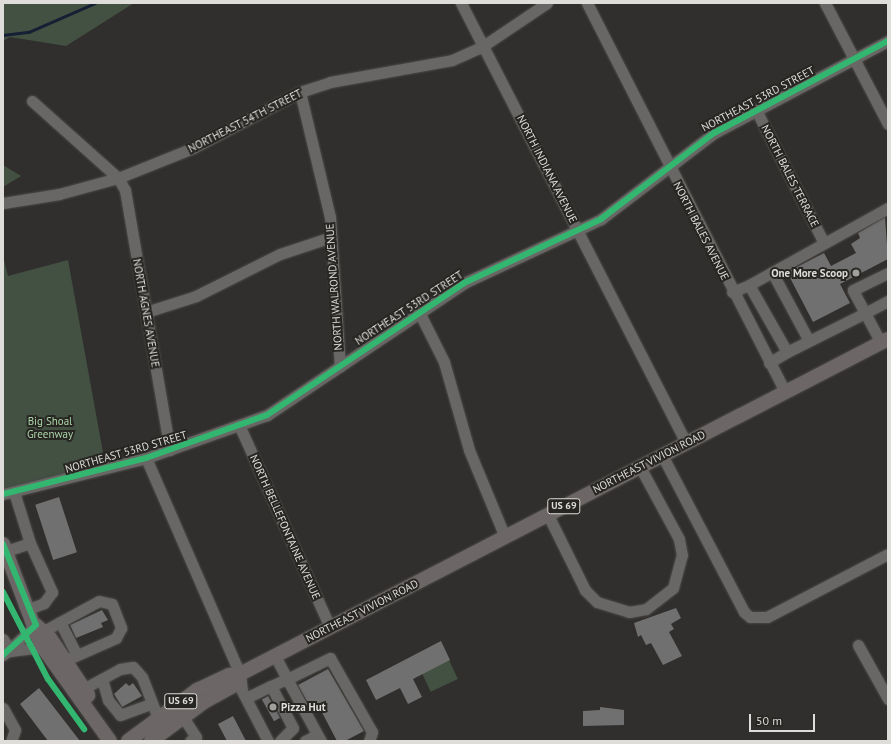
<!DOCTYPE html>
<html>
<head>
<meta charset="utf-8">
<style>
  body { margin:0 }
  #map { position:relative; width:891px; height:744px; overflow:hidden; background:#312f2d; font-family:"PT Sans",sans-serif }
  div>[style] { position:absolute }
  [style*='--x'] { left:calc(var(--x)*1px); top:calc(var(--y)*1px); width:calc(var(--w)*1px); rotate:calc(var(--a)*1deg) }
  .green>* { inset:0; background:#425142; transform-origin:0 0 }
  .stream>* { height:2.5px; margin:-1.25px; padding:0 1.25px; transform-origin:1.25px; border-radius:1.25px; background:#152034 }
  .building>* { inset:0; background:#717070; transform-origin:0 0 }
  .roads { filter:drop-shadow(0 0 1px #4c4b49) drop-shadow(0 0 1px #4c4b49) }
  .minor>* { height:11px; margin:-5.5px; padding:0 5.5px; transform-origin:5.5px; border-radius:5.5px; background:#686765 }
  .major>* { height:14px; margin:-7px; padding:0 7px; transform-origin:7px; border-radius:7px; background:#6c6766 }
  .cycleway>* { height:6px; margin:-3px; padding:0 3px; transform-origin:3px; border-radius:3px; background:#33b770 }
  .dots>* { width:11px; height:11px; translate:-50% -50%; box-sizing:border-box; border:2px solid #282622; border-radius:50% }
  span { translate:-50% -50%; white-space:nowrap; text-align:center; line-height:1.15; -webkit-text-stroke:4px #282622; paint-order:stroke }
  .shield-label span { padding:1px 3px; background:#282622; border:1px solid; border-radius:3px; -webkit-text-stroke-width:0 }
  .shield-label { font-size:10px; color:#deddda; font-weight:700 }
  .street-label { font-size:11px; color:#deddda }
  .poi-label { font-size:11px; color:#deddda; font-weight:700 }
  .right { translate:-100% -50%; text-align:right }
  .left { translate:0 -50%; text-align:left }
  .park-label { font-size:11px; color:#aad5a8 }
  .frame { position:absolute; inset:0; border:4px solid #deddda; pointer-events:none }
  .scale { position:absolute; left:749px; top:714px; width:66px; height:18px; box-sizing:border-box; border:2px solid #deddda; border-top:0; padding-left:5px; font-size:12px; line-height:14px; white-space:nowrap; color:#deddda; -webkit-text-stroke:3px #282622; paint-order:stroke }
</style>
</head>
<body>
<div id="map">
  <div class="green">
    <div style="clip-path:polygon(3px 3px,134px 3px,66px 46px,10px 37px,3px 41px)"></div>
    <div style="clip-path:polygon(3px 165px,21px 176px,3px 187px)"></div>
    <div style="clip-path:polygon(3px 256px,8px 276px,68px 260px,106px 469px,3px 489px)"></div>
    <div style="left:449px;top:660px;width:21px;height:30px;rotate:65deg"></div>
  </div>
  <div class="stream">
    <div style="--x:3;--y:35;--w:26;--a:-7"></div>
    <div style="--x:29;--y:32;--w:72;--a:-23.7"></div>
  </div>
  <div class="building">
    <div style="clip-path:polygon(885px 217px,888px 259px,840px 284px,850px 303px,813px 322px,787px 272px,824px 253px,831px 266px,856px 253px,851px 244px,860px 238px,858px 233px)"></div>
    <div style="left:59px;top:497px;width:58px;height:25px;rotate:72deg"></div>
    <div style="clip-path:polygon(676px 608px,681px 618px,671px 624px,674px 629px,669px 632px,682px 656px,663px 665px,651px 643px,646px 645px,641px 635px,638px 637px,634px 623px)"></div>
    <div style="clip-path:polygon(102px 610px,108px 620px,101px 623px,103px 627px,76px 638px,70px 625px)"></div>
    <div style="clip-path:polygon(441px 641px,450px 660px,413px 679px,422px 697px,408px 704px,400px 688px,376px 700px,366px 680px)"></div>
    <div style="clip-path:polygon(328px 669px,364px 731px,345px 741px,337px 741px,316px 701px,309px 705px,298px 685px)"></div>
    <div style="clip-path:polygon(126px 683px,129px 686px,133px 683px,142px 696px,122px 707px,114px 694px)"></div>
    <div style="clip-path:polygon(39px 688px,80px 741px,48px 741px,20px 704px)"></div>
    <div style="left:268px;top:696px;width:25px;height:7px;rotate:61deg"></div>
    <div style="clip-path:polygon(600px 707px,624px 710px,624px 725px,583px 726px,583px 711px,600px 710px)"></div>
    <div style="clip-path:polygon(233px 716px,246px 741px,227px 741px,218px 724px)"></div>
  </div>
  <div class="roads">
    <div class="minor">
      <div style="--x:461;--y:3;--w:494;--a:62.9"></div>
      <div style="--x:587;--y:3;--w:436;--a:63"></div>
      <div style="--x:825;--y:3;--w:136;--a:62.5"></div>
      <div style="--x:300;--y:92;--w:129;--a:76.5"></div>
      <div style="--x:330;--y:217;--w:150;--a:86.2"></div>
      <div style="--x:32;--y:101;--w:115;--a:41.8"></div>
      <div style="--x:118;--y:178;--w:14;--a:60"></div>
      <div style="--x:125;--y:190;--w:264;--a:80.2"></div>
      <div style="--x:756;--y:110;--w:149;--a:62.9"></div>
      <div style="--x:3;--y:203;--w:57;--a:-9.1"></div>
      <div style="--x:59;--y:194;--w:61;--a:-15.2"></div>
      <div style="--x:118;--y:178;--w:81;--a:-21.8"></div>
      <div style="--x:193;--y:148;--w:121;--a:-27.6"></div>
      <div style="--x:300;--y:92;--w:32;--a:-18"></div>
      <div style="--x:330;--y:82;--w:124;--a:-10.2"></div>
      <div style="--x:452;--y:60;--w:34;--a:-24"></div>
      <div style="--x:483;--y:46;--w:77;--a:-33.9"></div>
      <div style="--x:772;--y:272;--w:78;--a:61.8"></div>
      <div style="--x:749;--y:285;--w:159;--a:-29"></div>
      <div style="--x:732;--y:292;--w:18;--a:-22"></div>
      <div style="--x:749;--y:285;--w:77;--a:60.4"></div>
      <div style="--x:787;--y:352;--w:21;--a:149"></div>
      <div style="--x:146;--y:312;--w:52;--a:-17.7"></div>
      <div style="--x:196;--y:296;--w:94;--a:-26.6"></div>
      <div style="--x:280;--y:254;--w:54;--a:-18.4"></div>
      <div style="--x:419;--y:312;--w:56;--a:63.4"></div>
      <div style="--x:444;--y:362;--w:91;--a:74.1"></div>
      <div style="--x:469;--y:450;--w:94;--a:67.5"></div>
      <div style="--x:881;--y:343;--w:34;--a:-118"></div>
      <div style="--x:865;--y:313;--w:26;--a:-28"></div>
      <div style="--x:787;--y:352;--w:87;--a:-26.6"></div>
      <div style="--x:865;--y:313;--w:26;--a:-118"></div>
      <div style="--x:853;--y:290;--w:39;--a:-26"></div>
      <div style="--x:240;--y:427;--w:219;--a:65.8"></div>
      <div style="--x:662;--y:455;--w:177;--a:62.4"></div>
      <div style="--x:744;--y:612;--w:8;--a:40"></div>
      <div style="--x:750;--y:617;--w:17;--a:0"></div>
      <div style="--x:767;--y:617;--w:136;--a:-27.5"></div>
      <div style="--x:146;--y:458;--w:236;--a:66.5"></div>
      <div style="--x:240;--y:674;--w:17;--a:83"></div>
      <div style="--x:242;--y:691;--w:56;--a:62.5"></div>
      <div style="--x:14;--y:492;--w:53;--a:72.6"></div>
      <div style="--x:30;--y:543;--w:54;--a:65.8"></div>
      <div style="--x:52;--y:592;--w:14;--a:126"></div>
      <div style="--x:44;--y:603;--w:16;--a:158"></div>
      <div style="--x:3;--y:494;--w:147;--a:-14.1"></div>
      <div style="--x:146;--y:458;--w:128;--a:-19.6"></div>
      <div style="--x:267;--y:415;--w:237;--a:-33.8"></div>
      <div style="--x:464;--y:283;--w:151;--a:-25"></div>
      <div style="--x:601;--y:219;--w:142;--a:-37.3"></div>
      <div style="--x:714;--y:133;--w:197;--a:-27.9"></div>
      <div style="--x:548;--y:515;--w:84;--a:63.7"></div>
      <div style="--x:585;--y:590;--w:17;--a:45"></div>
      <div style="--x:597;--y:602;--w:34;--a:17"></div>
      <div style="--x:629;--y:612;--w:17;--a:-10"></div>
      <div style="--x:646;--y:609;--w:34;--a:-38"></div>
      <div style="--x:673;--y:588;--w:34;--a:-75"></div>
      <div style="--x:682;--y:555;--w:16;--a:-101"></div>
      <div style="--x:679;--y:539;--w:82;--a:-118.4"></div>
      <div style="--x:3;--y:552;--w:28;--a:-18"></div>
      <div style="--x:60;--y:622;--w:37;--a:63"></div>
      <div style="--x:38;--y:634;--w:69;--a:-28.4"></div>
      <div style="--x:99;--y:601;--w:13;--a:13"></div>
      <div style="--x:112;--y:604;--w:26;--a:69"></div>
      <div style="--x:121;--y:628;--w:11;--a:117"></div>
      <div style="--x:116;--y:638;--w:57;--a:156.1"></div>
      <div style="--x:3;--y:639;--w:14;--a:60"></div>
      <div style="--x:858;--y:645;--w:62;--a:60.9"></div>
      <div style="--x:10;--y:651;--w:32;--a:-7"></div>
      <div style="--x:3;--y:655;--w:45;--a:-42.3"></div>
      <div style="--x:275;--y:656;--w:26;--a:62"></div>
      <div style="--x:287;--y:679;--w:48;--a:-26"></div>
      <div style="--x:330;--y:658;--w:85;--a:60.4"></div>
      <div style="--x:372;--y:732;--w:9;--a:108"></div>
      <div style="--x:102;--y:679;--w:22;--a:74"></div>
      <div style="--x:108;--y:700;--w:19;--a:51"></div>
      <div style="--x:120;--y:715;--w:32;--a:-20"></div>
      <div style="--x:271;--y:686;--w:17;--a:-24"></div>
      <div style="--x:287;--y:679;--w:71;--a:61.3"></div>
      <div style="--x:83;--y:689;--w:42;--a:-28.4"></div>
      <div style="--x:120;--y:669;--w:13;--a:-9"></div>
      <div style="--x:133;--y:667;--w:13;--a:48"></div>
      <div style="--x:142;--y:677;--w:44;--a:68.7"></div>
      <div style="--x:246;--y:698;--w:28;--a:-26"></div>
      <div style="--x:271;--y:686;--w:47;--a:62.4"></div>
      <div style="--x:293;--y:728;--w:18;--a:135"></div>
      <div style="--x:3;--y:708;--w:25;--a:61"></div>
      <div style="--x:15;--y:730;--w:12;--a:110"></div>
      <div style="--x:183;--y:717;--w:24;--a:57"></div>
      <div style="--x:196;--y:737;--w:7;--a:146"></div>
      <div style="--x:305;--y:741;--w:13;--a:-27"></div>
    </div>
    <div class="major">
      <div style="--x:3;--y:544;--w:108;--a:69.4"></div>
      <div style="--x:41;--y:645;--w:118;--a:54.3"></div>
      <div style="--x:36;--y:625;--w:19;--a:43"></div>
      <div style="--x:50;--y:638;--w:69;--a:56.3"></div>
      <div style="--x:128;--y:741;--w:86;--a:-36.5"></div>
      <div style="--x:197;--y:690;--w:35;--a:-25"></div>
      <div style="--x:229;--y:675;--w:11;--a:-5"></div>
      <div style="--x:240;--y:674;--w:729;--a:-27.34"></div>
      <div style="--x:151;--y:741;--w:66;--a:-36.3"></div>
      <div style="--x:204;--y:702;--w:35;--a:-29"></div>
      <div style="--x:235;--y:685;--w:12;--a:-66"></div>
    </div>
  </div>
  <div class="cycleway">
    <div style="--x:3;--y:494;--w:147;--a:-14.1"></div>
    <div style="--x:146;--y:458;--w:128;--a:-19.6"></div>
    <div style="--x:267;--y:415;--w:237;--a:-33.8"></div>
    <div style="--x:464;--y:283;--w:151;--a:-25"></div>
    <div style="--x:601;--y:219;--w:142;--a:-37.3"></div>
    <div style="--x:714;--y:133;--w:197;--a:-27.9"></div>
    <div style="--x:3;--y:544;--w:87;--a:67.8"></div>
    <div style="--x:36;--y:625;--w:45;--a:137.7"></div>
    <div style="--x:3;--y:592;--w:98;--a:62.7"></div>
    <div style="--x:48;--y:679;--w:62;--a:54.2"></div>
  </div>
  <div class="dots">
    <div style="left:856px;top:273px;background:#a1a09d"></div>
    <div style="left:273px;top:707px;background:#a1a09d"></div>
  </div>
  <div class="shield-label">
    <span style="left:564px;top:506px">US 69</span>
    <span style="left:181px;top:701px">US 69</span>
  </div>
  <div class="street-label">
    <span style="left:758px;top:99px;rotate:-28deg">NORTHEAST 53RD STREET</span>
    <span style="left:245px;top:121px;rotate:-27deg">NORTHEAST 54TH STREET</span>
    <span style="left:547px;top:169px;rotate:63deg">NORTH INDIANA AVENUE</span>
    <span style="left:790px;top:176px;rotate:63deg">NORTH BALES TERRACE</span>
    <span style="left:701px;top:231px;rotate:63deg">NORTH BALES AVENUE</span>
    <span style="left:334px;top:287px;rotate:-94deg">NORTH WALROND AVENUE</span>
    <span style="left:409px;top:308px;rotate:-33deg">NORTHEAST 53RD STREET</span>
    <span style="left:146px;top:313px;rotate:80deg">NORTH AGNES AVENUE</span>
    <span style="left:126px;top:452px;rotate:-16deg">NORTHEAST 53RD STREET</span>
    <span style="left:649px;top:462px;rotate:-27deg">NORTHEAST VIVION ROAD</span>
    <span style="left:285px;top:527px;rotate:66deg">NORTH BELLEFONTAINE AVENUE</span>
    <span style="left:362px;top:611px;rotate:-27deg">NORTHEAST VIVION ROAD</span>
  </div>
  <div class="poi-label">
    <span class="right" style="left:848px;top:273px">One More Scoop</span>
    <span class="left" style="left:281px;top:707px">Pizza Hut</span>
  </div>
  <div class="park-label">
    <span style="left:50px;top:428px">Big Shoal<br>Greenway</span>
  </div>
  <div class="frame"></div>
  <div class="scale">50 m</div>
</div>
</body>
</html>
